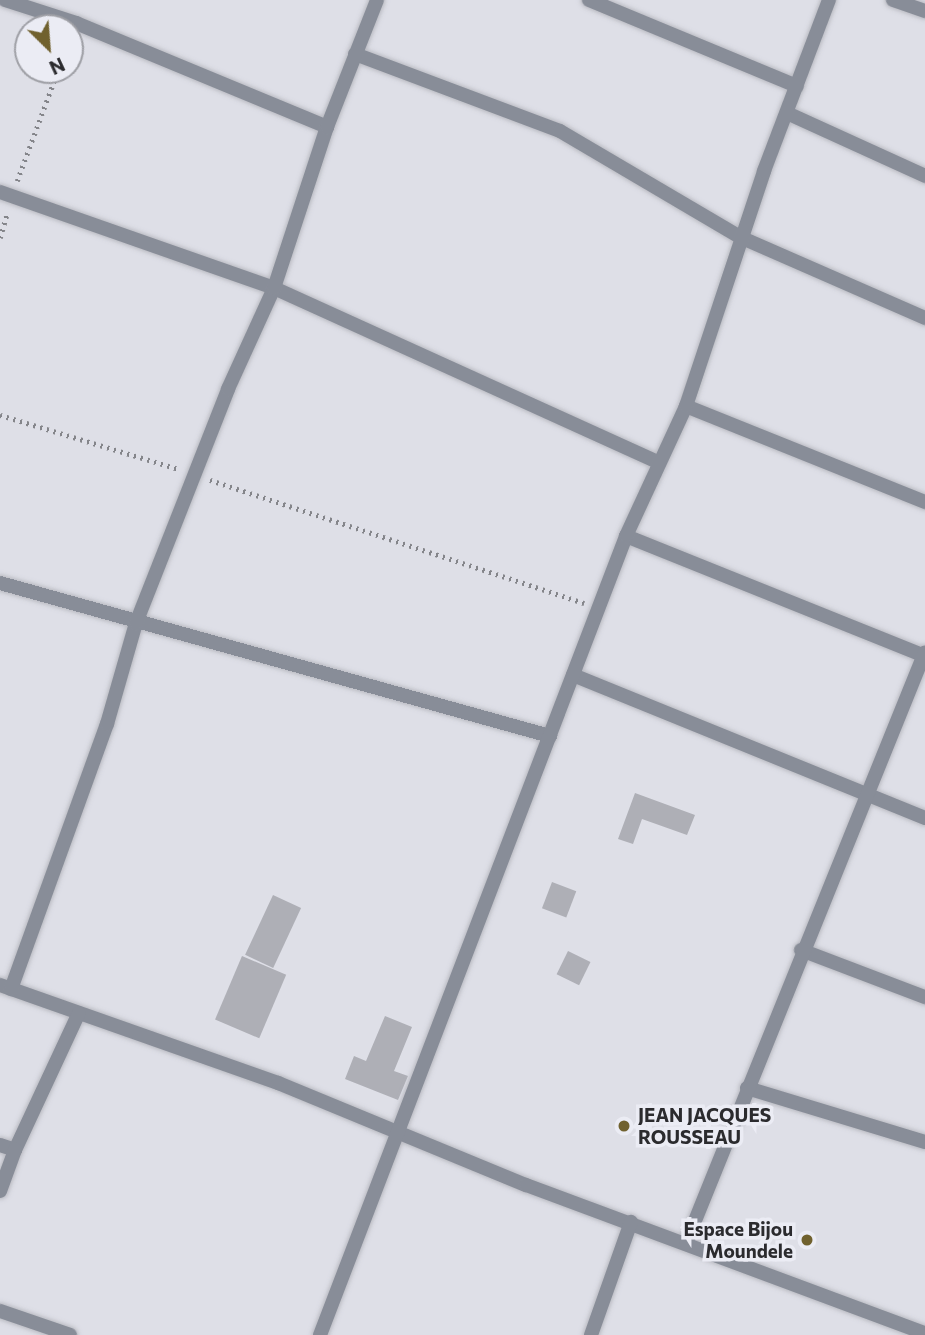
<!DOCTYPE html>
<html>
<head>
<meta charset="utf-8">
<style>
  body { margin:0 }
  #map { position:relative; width:925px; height:1335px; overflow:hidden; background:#dedfe7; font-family:Commissioner,sans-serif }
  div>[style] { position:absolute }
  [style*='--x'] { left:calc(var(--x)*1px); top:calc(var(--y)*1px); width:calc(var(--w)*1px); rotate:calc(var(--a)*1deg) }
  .building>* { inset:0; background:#aeafb6; transform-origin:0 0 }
  .path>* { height:4.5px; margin-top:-2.25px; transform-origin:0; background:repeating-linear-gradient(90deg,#84858a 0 2px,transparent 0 7px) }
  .roads { filter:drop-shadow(0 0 2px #babbc2) drop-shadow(0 0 2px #babbc2) }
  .street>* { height:14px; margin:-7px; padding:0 7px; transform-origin:7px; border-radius:7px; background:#888d98 }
  .dots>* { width:19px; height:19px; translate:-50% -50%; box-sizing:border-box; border:4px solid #ebecf4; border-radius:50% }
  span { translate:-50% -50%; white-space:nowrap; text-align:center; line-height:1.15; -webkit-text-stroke:7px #ebecf4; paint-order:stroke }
  .poi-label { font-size:19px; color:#2b2b2e; font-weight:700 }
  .left { translate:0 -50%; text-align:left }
  .right { translate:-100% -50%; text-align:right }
  .north { position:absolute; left:14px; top:14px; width:70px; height:70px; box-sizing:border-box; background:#ebecf4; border:2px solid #9e9fa5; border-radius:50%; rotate:155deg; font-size:19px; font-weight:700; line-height:28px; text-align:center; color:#2b2b2e }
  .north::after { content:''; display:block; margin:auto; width:24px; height:32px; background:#70612e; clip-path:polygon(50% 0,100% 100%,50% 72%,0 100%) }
</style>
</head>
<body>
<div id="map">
  <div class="building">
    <div style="clip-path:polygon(635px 793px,695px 815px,687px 835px,642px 819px,633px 844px,618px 839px)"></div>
    <div style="left:552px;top:882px;width:26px;height:28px;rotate:21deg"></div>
    <div style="left:273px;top:895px;width:31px;height:66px;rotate:25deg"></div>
    <div style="left:568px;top:951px;width:25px;height:26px;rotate:26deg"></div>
    <div style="left:242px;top:956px;width:48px;height:69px;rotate:23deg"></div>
    <div style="clip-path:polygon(385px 1016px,412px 1027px,394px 1071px,408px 1076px,398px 1100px,345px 1079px,354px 1056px,366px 1061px)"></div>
  </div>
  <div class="path">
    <div style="--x:17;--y:181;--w:118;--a:-69.7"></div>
    <div style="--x:0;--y:238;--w:26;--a:-74"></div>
    <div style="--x:0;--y:415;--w:187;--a:16.8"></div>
    <div style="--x:210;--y:480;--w:394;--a:18.2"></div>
  </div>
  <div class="roads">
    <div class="street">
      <div style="--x:5;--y:0;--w:75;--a:17.9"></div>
      <div style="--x:76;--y:23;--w:272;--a:22.5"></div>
      <div style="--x:589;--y:0;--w:225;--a:22.5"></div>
      <div style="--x:893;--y:0;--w:34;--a:19"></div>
      <div style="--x:355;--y:54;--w:219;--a:20.6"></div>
      <div style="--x:560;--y:131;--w:211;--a:30.5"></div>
      <div style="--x:742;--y:238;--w:200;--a:23.6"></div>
      <div style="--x:787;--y:113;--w:152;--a:24.5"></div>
      <div style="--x:0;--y:192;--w:290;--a:19.3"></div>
      <div style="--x:274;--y:288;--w:423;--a:24.4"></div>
      <div style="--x:686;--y:406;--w:258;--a:21.9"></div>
      <div style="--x:626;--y:536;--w:322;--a:21.9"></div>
      <div style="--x:0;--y:583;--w:571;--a:15.55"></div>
      <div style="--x:573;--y:675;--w:380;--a:22.1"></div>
      <div style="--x:801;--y:950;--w:133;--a:20.8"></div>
      <div style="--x:0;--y:985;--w:295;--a:19.4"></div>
      <div style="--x:278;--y:1083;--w:268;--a:22.4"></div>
      <div style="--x:526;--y:1185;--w:426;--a:20.4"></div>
      <div style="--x:11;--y:989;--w:282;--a:-70.1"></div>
      <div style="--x:107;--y:724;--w:105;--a:-74"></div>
      <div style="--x:136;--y:623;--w:251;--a:-68.5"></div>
      <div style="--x:228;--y:389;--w:111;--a:-65.5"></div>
      <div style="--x:274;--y:288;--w:169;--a:-71.8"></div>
      <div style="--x:327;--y:127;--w:136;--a:-68.5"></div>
      <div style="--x:747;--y:1088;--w:186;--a:16.9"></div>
      <div style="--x:0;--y:1145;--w:16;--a:18"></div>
      <div style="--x:15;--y:1150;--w:151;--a:-65"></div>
      <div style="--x:0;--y:1191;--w:44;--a:-69.9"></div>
      <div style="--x:686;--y:1243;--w:637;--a:-67.98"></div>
      <div style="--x:0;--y:1311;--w:74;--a:18.9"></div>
      <div style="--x:320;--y:1335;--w:856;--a:-69.04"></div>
      <div style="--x:626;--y:536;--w:143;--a:-65.2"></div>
      <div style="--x:686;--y:406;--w:248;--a:-71.6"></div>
      <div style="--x:764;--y:171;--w:183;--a:-69.2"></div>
      <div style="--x:591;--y:1335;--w:120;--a:-70.5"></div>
    </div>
  </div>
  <div class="dots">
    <div style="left:624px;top:1126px;background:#70612e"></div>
    <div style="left:807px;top:1240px;background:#70612e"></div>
  </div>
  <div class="poi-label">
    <span class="left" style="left:638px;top:1126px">JEAN JACQUES<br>ROUSSEAU</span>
    <span class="right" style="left:793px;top:1240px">Espace Bijou<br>Moundele</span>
  </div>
  <div class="north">N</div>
</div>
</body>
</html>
